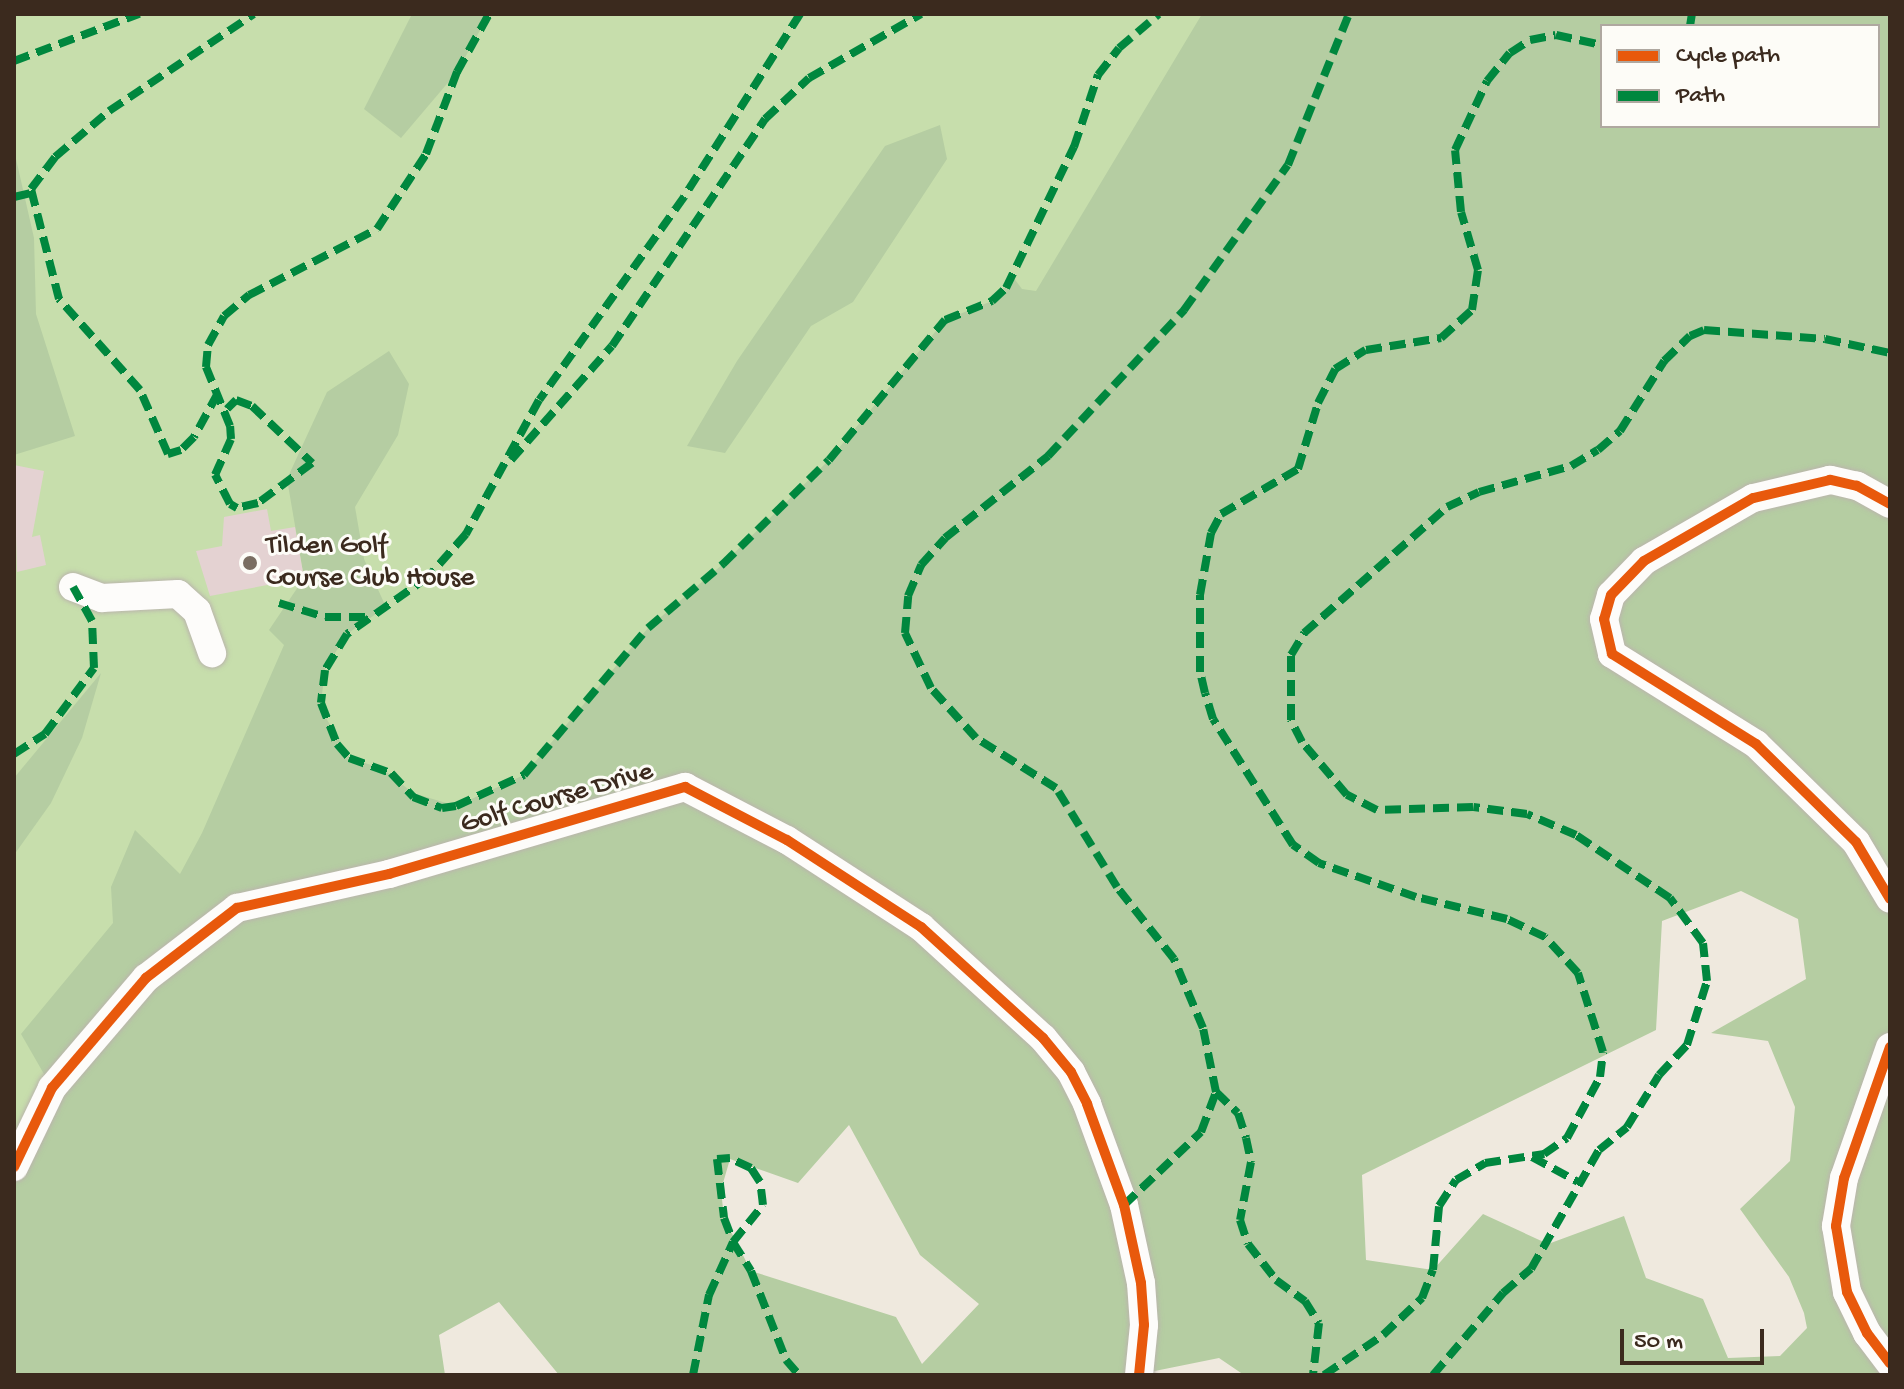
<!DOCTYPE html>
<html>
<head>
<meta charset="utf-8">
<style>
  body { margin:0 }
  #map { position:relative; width:1904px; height:1389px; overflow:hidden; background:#efe9de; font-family:"Gochi Hand",sans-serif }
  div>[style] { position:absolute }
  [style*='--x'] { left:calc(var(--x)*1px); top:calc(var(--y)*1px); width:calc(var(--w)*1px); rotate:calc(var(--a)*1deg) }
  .green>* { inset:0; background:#c7deac }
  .forest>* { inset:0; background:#b5cda2 }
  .building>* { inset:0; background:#e4d2d2 }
  .roads { filter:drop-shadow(0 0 2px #bab5ac) drop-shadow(0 0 2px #bab5ac) }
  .minor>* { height:28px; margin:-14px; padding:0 14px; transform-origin:14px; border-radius:14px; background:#fdfcfa }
  .quiet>* { height:8px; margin-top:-4px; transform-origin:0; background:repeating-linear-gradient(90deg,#00873e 0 16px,transparent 0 24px) }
  .cycleway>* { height:10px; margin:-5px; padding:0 5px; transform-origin:5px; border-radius:5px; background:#e8590c }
  .dots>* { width:22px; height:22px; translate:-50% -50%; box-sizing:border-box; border:4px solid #fdfcf7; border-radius:50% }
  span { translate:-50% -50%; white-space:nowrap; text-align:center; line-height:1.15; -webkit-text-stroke:6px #fdfcf7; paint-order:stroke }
  .poi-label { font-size:28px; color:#3b2a1e }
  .left { translate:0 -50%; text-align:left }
  .street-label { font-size:28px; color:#3b2a1e }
  .frame { position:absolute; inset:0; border:16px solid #3b2a1e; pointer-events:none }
  .legend { position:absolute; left:1600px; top:24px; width:280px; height:104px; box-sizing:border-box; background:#fdfcf7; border:2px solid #afa8a0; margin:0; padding:10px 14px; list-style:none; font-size:24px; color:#3b2a1e }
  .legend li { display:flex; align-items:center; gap:16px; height:40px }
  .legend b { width:40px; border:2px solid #afa8a0 }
  .scale { position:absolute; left:1620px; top:1329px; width:144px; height:36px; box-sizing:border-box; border:4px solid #3b2a1e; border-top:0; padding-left:10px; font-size:24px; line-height:28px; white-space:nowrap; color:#3b2a1e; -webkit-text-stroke:6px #fdfcf7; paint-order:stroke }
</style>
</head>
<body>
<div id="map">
  <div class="green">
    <div style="clip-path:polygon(14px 14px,1258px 14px,1090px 245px,605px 810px,14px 1167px)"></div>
  </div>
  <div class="forest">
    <div style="clip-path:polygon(412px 14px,489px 14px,457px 72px,401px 138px,364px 109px)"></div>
    <div style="clip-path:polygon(evenodd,1202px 14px,1890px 14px,1890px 1375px,1244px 1375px,1219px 1358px,1135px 1375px,559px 1375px,499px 1302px,439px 1335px,445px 1375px,14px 1375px,14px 1167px,52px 1088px,21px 1034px,113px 923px,111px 887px,135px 830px,180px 874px,202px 833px,284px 645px,269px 630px,304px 578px,287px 479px,327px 392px,389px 351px,409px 384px,398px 435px,355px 507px,364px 559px,386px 607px,347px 634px,325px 669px,321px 703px,326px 718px,350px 758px,383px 769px,413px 793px,456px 806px,524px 775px,648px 628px,723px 564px,829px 460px,945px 320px,992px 301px,1013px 277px,1022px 289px,1036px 291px,1202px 14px,1602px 26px,1878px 26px,1878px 126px,1602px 126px,1602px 26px,1202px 14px,1741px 891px,1798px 919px,1806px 979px,1711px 1033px,1768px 1041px,1795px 1107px,1790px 1161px,1740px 1209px,1789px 1277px,1804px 1313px,1807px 1328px,1780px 1356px,1728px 1358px,1703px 1299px,1646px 1278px,1624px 1216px,1548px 1244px,1483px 1214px,1433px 1270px,1366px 1260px,1362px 1175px,1656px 1030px,1662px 921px,1741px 891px,1202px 14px,849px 1125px,920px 1255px,979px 1304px,922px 1364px,896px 1317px,751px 1271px,724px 1218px,721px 1190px,730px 1159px,798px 1183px,849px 1125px)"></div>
    <div style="clip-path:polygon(940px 125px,947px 159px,853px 302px,811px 326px,725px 453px,687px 446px,737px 361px,885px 146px)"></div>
    <div style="clip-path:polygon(14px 150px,34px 238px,36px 314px,75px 436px,14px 455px)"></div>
    <div style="clip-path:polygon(101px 673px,82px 738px,51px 803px,14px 855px,14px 778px)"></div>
  </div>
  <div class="building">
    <div style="clip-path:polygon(14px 465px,44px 471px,32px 537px,40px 535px,46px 565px,17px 572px)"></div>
    <div style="clip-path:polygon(267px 509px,271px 531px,295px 527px,304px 578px,210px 596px,196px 551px,222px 546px,224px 517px)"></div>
  </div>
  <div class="roads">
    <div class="minor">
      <div style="--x:1890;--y:504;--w:38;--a:-151"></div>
      <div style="--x:1857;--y:486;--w:28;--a:-167"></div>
      <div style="--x:1830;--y:480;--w:79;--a:166.8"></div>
      <div style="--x:1753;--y:498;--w:126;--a:150"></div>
      <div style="--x:1644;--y:561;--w:47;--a:134.1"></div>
      <div style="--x:1611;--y:595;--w:25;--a:106"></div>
      <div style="--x:1604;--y:619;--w:36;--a:77"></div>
      <div style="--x:1612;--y:654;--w:170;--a:32"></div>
      <div style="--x:1756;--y:744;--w:140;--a:44.4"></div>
      <div style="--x:1856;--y:842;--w:66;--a:59.2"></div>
      <div style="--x:73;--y:587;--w:31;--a:21"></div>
      <div style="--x:102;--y:598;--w:76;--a:-3"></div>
      <div style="--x:178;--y:594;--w:25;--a:42"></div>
      <div style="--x:197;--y:611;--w:45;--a:70.3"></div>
      <div style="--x:1890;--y:1047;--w:139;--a:109.3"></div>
      <div style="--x:1844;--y:1178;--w:49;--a:99.5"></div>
      <div style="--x:1836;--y:1226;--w:67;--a:80.5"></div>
      <div style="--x:1847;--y:1292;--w:46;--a:64"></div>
      <div style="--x:1867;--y:1333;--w:38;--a:53"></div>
      <div style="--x:14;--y:1167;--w:88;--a:-64.3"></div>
      <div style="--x:52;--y:1088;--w:145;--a:-49.5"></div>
      <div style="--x:146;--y:978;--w:115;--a:-37.6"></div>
      <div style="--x:237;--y:908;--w:156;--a:-12.6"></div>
      <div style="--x:389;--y:874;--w:309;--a:-16.4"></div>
      <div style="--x:685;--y:787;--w:115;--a:27.5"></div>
      <div style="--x:787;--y:840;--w:160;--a:33"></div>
      <div style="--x:921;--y:927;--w:165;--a:42.3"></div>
      <div style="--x:1043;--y:1038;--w:44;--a:50.5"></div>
      <div style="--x:1071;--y:1072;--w:36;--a:63"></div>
      <div style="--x:1087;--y:1104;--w:108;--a:69.9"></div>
      <div style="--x:1124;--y:1205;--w:80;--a:77.7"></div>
      <div style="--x:1141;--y:1283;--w:42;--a:85.9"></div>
      <div style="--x:1144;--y:1325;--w:50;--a:95.7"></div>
    </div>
  </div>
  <div class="quiet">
    <div style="--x:800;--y:14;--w:217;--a:122.4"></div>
    <div style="--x:684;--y:197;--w:249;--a:125.5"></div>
    <div style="--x:539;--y:400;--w:153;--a:118.6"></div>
    <div style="--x:466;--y:534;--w:57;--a:131.5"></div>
    <div style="--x:428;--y:577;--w:99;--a:144.9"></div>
    <div style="--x:347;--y:634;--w:42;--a:121.4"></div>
    <div style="--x:325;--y:670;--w:33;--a:97"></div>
    <div style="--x:321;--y:703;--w:44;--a:68.7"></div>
    <div style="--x:337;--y:744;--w:18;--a:49"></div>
    <div style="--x:349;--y:758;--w:45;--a:19.7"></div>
    <div style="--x:391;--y:773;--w:33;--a:47"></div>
    <div style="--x:413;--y:797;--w:31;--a:21"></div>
    <div style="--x:442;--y:808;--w:14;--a:-8"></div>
    <div style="--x:456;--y:806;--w:75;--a:-24.5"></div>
    <div style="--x:524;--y:775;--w:192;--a:-49.9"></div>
    <div style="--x:648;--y:628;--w:99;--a:-40.5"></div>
    <div style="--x:723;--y:564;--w:148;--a:-44.5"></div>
    <div style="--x:829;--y:460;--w:182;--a:-50.4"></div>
    <div style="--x:945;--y:320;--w:51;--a:-22"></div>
    <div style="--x:992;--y:301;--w:19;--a:-43"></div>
    <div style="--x:1006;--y:288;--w:157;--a:-64.3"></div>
    <div style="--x:1074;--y:147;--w:76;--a:-71.6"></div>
    <div style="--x:1098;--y:75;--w:34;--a:-52"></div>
    <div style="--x:1119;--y:48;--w:52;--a:-40.4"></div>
    <div style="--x:1690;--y:26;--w:12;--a:-81"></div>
    <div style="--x:14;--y:61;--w:134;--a:-20.6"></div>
    <div style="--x:14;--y:197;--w:18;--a:-13"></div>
    <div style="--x:218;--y:393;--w:50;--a:118.6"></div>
    <div style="--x:194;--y:437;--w:18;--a:135"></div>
    <div style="--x:181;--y:450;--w:14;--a:163"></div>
    <div style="--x:168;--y:454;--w:70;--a:-113.6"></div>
    <div style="--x:140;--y:390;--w:122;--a:-131.7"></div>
    <div style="--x:59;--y:299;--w:114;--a:-104.3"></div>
    <div style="--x:31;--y:189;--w:40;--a:-53"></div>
    <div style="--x:55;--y:157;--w:71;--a:-40.4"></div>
    <div style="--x:109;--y:111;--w:174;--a:-33.8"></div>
    <div style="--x:227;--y:409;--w:13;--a:-45"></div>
    <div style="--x:236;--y:400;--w:17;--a:21"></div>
    <div style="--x:252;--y:406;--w:83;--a:43.5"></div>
    <div style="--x:312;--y:463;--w:67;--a:143.5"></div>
    <div style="--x:258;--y:503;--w:22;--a:167"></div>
    <div style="--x:237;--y:508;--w:8;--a:-150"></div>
    <div style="--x:230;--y:504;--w:33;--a:-117"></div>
    <div style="--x:215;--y:475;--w:39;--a:-66"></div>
    <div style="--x:231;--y:439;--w:13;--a:-94"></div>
    <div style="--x:230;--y:426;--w:64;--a:-112.1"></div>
    <div style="--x:206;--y:367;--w:22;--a:-85"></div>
    <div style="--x:208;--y:345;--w:33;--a:-61"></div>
    <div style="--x:224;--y:316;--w:33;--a:-40"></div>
    <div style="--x:249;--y:295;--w:144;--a:-27.3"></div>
    <div style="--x:377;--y:229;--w:90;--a:-56.8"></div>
    <div style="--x:426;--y:154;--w:88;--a:-69.3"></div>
    <div style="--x:457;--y:72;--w:66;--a:-61.1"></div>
    <div style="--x:511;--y:460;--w:152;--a:-48.5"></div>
    <div style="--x:612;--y:346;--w:274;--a:-56"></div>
    <div style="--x:765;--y:119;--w:60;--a:-43"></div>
    <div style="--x:809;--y:78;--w:129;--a:-29.7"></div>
    <div style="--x:279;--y:603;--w:48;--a:16.9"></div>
    <div style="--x:325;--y:617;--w:45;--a:0"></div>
    <div style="--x:14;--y:754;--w:37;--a:-33"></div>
    <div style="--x:45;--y:734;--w:82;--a:-53.4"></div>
    <div style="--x:94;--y:668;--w:47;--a:-92.4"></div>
    <div style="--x:92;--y:621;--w:39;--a:-119"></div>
    <div style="--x:1216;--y:1092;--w:30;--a:44"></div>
    <div style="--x:1238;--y:1113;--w:26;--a:72"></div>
    <div style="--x:1246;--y:1138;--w:25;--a:78"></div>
    <div style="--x:1251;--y:1162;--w:59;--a:100.7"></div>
    <div style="--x:1240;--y:1220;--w:25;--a:72"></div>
    <div style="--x:1248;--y:1244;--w:46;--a:52.1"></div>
    <div style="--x:1276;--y:1280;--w:36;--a:36"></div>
    <div style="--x:1305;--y:1301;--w:26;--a:58"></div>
    <div style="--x:1319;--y:1323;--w:52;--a:96.6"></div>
    <div style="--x:1532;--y:1157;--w:52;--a:28.5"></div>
    <div style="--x:1124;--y:1205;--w:106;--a:-43.5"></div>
    <div style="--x:1201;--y:1132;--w:43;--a:-69.4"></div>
    <div style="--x:1216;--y:1092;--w:65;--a:-101.5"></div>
    <div style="--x:1203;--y:1028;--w:75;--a:-112.8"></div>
    <div style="--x:1174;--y:959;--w:92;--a:-128.4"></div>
    <div style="--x:1117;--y:887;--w:116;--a:-121.6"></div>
    <div style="--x:1056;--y:788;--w:94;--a:-148"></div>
    <div style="--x:976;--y:738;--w:67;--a:-132"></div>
    <div style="--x:931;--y:688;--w:61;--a:-115.3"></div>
    <div style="--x:905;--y:633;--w:37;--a:-85"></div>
    <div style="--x:908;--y:596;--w:34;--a:-67"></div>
    <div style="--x:921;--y:565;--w:36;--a:-48"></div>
    <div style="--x:945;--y:538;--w:132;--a:-38.5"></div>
    <div style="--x:1048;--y:456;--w:200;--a:-47"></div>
    <div style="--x:1184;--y:310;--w:178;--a:-54.4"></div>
    <div style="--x:1288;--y:165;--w:163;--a:-68"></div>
    <div style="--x:693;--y:1375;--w:82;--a:-78.7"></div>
    <div style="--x:709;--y:1295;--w:58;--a:-65.6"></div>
    <div style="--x:733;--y:1242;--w:48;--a:-51"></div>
    <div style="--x:763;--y:1205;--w:23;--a:-97"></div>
    <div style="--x:760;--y:1182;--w:17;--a:-123"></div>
    <div style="--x:751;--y:1168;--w:23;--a:-155"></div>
    <div style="--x:730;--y:1158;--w:13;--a:176"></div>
    <div style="--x:717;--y:1159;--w:59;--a:83.2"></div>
    <div style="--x:724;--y:1218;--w:26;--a:69"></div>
    <div style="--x:733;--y:1242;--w:34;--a:58"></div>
    <div style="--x:751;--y:1271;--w:96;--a:68.5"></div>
    <div style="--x:786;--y:1360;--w:20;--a:49"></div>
    <div style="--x:1324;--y:1375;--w:71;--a:-34.1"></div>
    <div style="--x:1383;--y:1335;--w:54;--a:-43.5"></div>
    <div style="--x:1422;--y:1298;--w:30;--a:-69"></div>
    <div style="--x:1433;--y:1270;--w:64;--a:-84.6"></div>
    <div style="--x:1439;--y:1206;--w:31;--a:-57"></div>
    <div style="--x:1456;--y:1180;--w:34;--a:-30"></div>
    <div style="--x:1485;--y:1163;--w:60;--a:-8.7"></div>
    <div style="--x:1544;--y:1154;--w:28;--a:-35"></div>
    <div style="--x:1567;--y:1138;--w:69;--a:-61.6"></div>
    <div style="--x:1600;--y:1077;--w:25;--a:-83"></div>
    <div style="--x:1603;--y:1052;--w:83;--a:-107.6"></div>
    <div style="--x:1578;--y:973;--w:49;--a:-132.5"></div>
    <div style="--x:1545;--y:937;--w:42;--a:-154.7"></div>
    <div style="--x:1507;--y:919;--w:94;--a:-166.4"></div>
    <div style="--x:1416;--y:897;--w:103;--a:-160.7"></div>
    <div style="--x:1319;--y:863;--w:32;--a:-145"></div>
    <div style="--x:1293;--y:845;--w:149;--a:-122.4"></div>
    <div style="--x:1213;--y:719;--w:27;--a:-107"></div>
    <div style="--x:1205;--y:693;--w:22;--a:-103"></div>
    <div style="--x:1200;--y:672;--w:77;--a:-90"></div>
    <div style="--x:1200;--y:595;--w:63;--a:-79.9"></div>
    <div style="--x:1211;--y:533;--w:21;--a:-62"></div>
    <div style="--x:1221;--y:514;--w:89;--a:-30.3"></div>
    <div style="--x:1298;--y:469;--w:69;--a:-73.1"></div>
    <div style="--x:1318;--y:403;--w:38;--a:-63"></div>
    <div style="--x:1335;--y:369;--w:36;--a:-32"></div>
    <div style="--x:1366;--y:350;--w:76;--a:-9.1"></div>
    <div style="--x:1441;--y:338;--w:42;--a:-42.1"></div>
    <div style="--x:1472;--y:310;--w:40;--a:-81.5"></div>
    <div style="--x:1478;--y:270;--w:60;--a:-106.3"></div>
    <div style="--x:1461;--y:212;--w:62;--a:-95.5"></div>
    <div style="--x:1455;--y:150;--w:76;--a:-65.1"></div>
    <div style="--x:1487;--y:81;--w:36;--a:-51"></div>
    <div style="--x:1510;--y:53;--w:24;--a:-33"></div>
    <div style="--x:1530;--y:40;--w:26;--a:-11"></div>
    <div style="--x:1556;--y:35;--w:47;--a:12.3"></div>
    <div style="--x:1433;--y:1375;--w:108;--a:-49.5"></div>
    <div style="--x:1503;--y:1293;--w:37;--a:-41"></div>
    <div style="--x:1531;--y:1269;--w:137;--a:-60.3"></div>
    <div style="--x:1599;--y:1150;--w:36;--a:-39"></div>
    <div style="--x:1627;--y:1127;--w:61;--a:-58.4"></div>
    <div style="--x:1659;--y:1075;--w:41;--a:-47"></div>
    <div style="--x:1687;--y:1045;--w:67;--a:-72.6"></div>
    <div style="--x:1707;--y:981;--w:38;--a:-96"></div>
    <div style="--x:1703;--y:943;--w:56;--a:-126.3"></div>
    <div style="--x:1670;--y:898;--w:113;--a:-146.2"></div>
    <div style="--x:1576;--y:835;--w:53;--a:-156.8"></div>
    <div style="--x:1527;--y:814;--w:54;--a:-172.6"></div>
    <div style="--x:1473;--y:807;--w:96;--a:178.2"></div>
    <div style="--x:1377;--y:810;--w:34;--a:-153"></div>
    <div style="--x:1347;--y:795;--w:70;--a:-130.3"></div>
    <div style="--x:1302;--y:742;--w:25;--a:-117"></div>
    <div style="--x:1291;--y:720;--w:65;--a:-90"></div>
    <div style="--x:1291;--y:655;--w:26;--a:-59"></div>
    <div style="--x:1304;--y:633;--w:191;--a:-41.4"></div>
    <div style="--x:1447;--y:507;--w:35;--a:-25"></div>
    <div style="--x:1479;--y:492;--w:96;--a:-15.8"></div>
    <div style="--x:1571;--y:466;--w:31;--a:-31"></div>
    <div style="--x:1598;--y:450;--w:29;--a:-41"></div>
    <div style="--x:1620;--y:431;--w:83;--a:-57.8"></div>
    <div style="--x:1664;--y:361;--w:36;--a:-44"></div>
    <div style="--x:1690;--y:336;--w:15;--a:-23"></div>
    <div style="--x:1704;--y:330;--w:121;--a:4.3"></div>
    <div style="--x:1825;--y:339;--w:66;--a:12.2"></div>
  </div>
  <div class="cycleway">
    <div style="--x:1890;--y:504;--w:38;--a:-151"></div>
    <div style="--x:1857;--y:486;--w:28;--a:-167"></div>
    <div style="--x:1830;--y:480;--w:79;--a:166.8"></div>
    <div style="--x:1753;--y:498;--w:126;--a:150"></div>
    <div style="--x:1644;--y:561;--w:47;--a:134.1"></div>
    <div style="--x:1611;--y:595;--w:25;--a:106"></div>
    <div style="--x:1604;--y:619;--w:36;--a:77"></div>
    <div style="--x:1612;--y:654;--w:170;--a:32"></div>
    <div style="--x:1756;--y:744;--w:140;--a:44.4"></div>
    <div style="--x:1856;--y:842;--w:66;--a:59.2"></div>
    <div style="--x:1890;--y:1047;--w:139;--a:109.3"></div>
    <div style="--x:1844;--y:1178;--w:49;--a:99.5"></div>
    <div style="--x:1836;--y:1226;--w:67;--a:80.5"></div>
    <div style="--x:1847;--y:1292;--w:46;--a:64"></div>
    <div style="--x:1867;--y:1333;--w:38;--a:53"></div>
    <div style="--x:14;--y:1167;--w:88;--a:-64.3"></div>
    <div style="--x:52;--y:1088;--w:145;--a:-49.5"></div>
    <div style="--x:146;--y:978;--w:115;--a:-37.6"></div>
    <div style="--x:237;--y:908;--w:156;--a:-12.6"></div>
    <div style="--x:389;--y:874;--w:309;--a:-16.4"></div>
    <div style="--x:685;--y:787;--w:115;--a:27.5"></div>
    <div style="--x:787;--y:840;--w:160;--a:33"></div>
    <div style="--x:921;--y:927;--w:165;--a:42.3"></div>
    <div style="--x:1043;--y:1038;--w:44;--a:50.5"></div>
    <div style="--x:1071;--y:1072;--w:36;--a:63"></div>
    <div style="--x:1087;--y:1104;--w:108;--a:69.9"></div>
    <div style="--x:1124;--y:1205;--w:80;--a:77.7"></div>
    <div style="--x:1141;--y:1283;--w:42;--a:85.9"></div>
    <div style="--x:1144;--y:1325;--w:50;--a:95.7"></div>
  </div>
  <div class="dots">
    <div style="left:250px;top:563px;background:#7a6d61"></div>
  </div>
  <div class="poi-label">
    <span class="left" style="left:266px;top:563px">Tilden Golf<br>Course Club House</span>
  </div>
  <div class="street-label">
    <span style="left:557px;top:799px;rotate:-16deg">Golf Course Drive</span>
  </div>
  <div class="frame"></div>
  <ul class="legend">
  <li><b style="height:10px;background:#e8590c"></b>Cycle path</li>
  <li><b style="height:10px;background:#00873e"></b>Path</li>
  </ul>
  <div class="scale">50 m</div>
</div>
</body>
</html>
